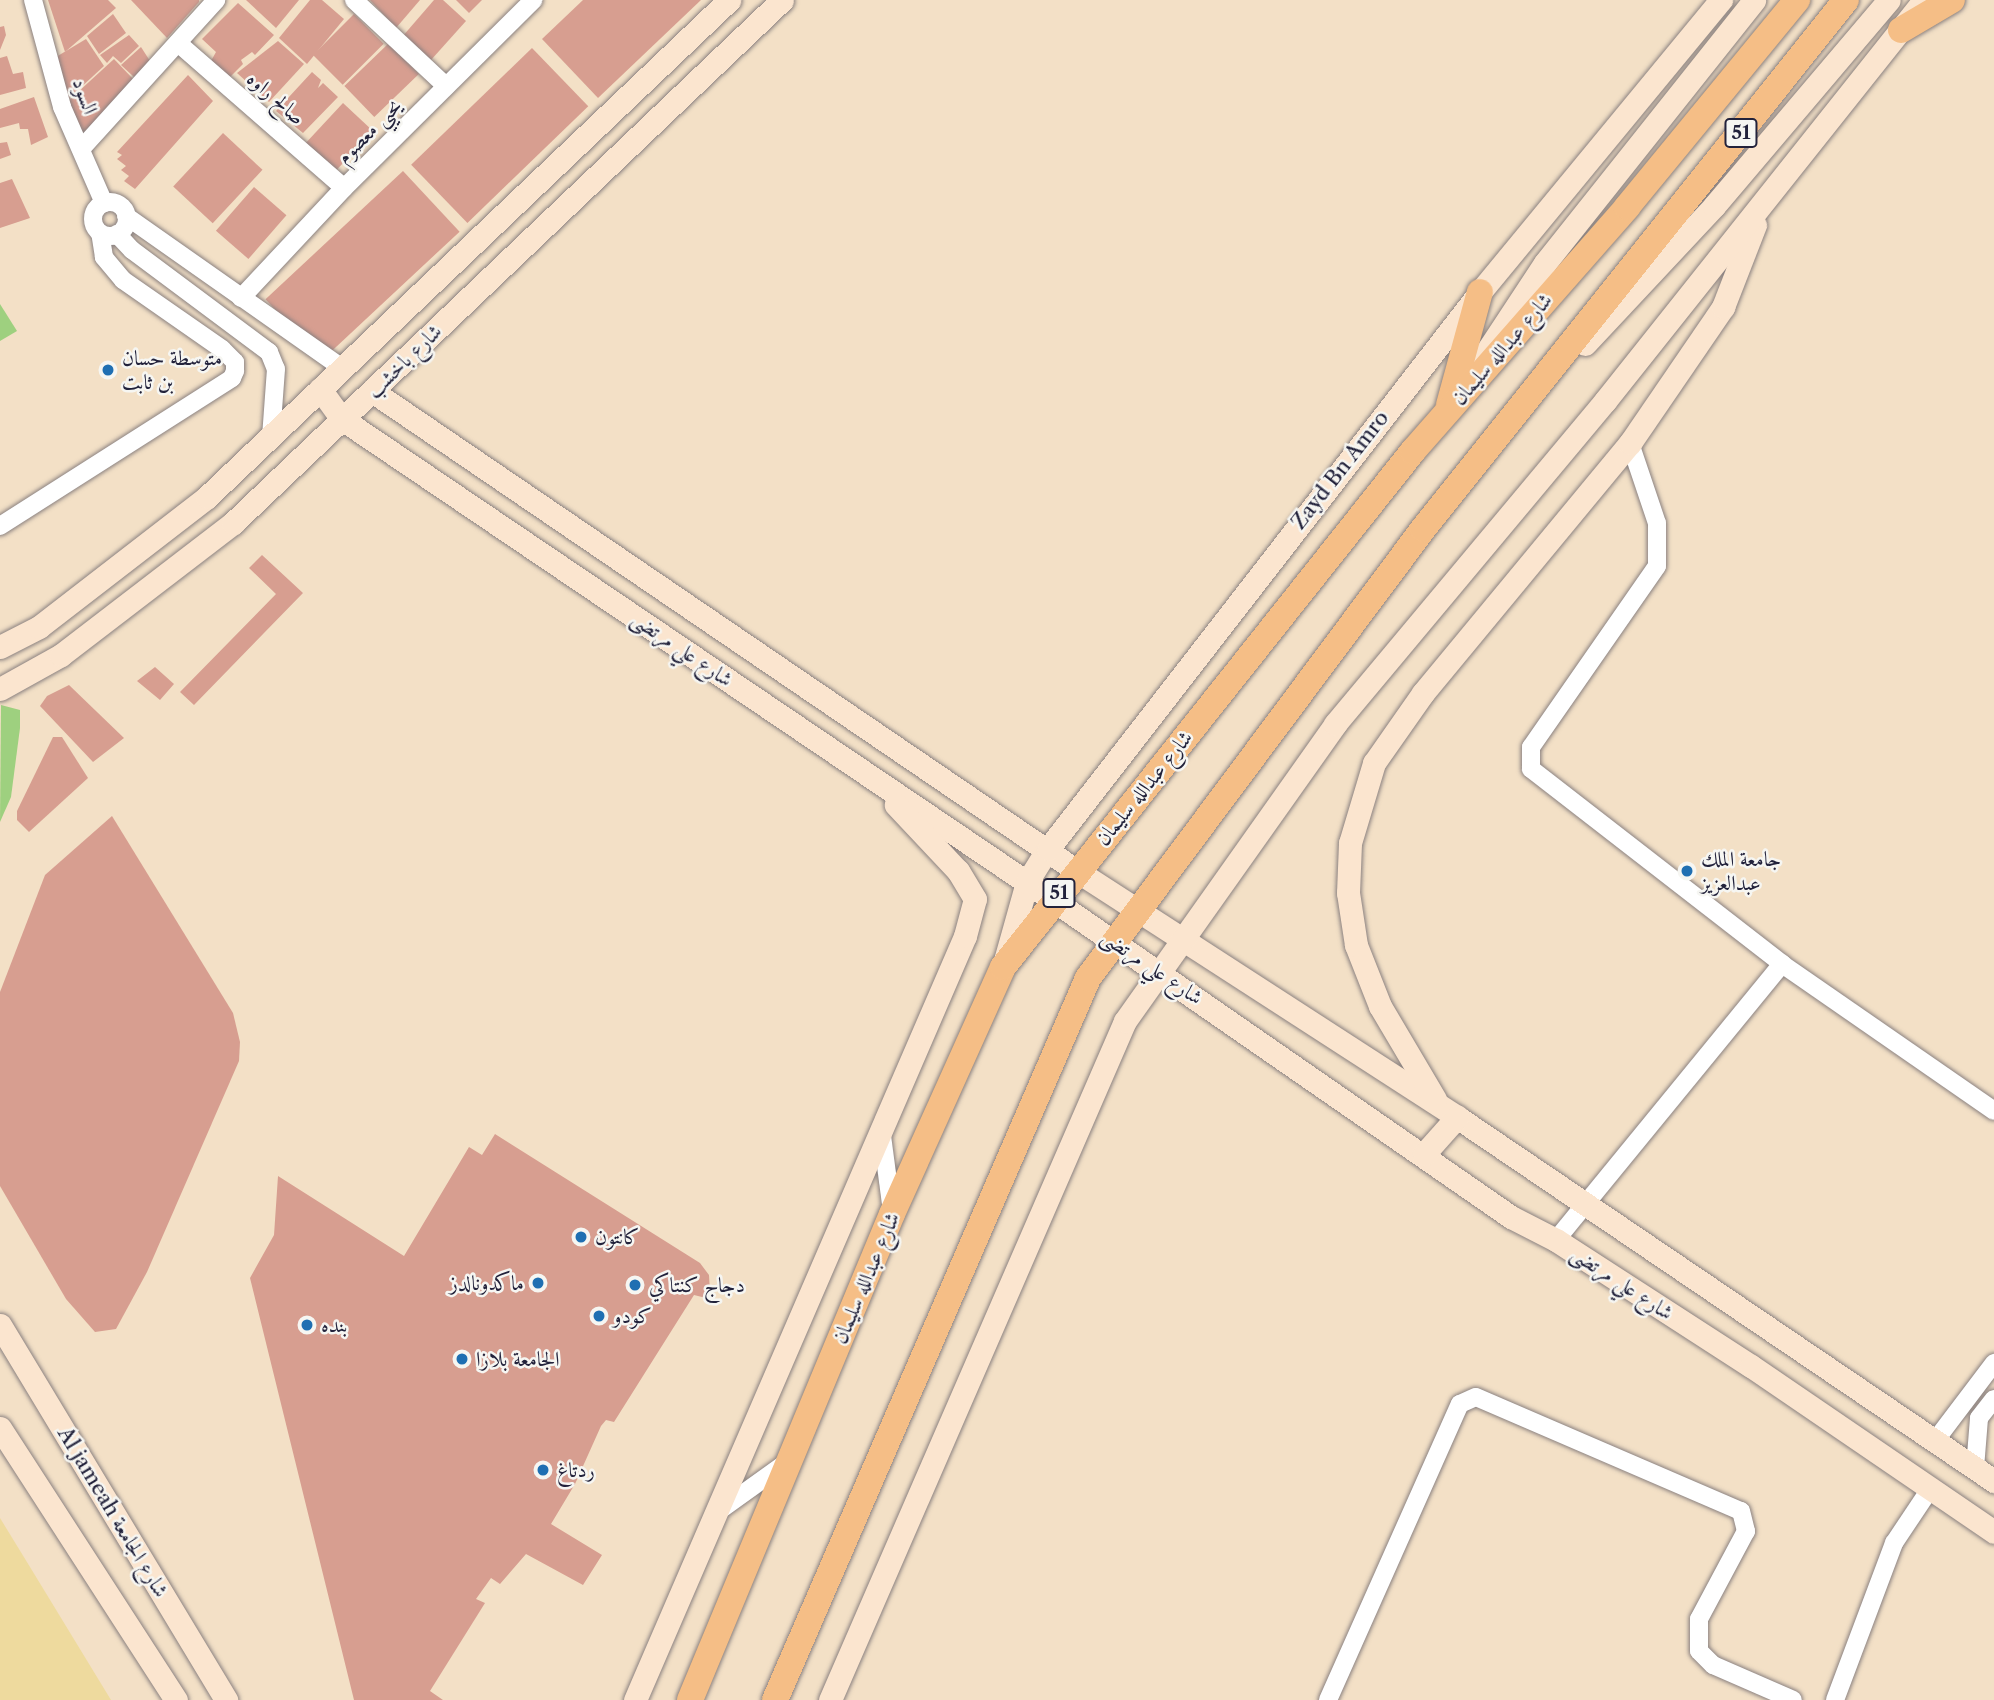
<!DOCTYPE html>
<html>
<head>
<meta charset="utf-8">
<style>
  body { margin:0 }
  #map { position:relative; width:1994px; height:1700px; overflow:hidden; background:#f3e0c6; font-family:"Libre Caslon Text",Amiri,serif }
  div>[style] { position:absolute }
  [style*='--x'] { left:calc(var(--x)*1px); top:calc(var(--y)*1px); width:calc(var(--w)*1px); rotate:calc(var(--a)*1deg) }
  .green>* { inset:0; background:#9ed07f }
  .sand>* { inset:0; background:#eeda9e }
  .building>* { inset:0; background:#d79e90; transform-origin:0 0 }
  .roads { filter:drop-shadow(0 0 2px #8a8180) drop-shadow(0 0 2px #8a8180) }
  .minor>* { height:18px; margin:-9px; padding:0 9px; transform-origin:9px; border-radius:9px; background:#fff }
  .minor>.ring { margin:-9px; padding:0; box-sizing:content-box; background:none; border:18px solid #fff; border-radius:50% }
  .secondary>* { height:23px; margin:-11.5px; padding:0 11.5px; transform-origin:11.5px; border-radius:11.5px; background:#fbe5cf }
  .primary>* { height:26px; margin:-13px; padding:0 13px; transform-origin:13px; border-radius:13px; background:#f5be86 }
  .dots>* { width:19px; height:19px; translate:-50% -50%; box-sizing:border-box; border:4px solid #f6f6f2; border-radius:50% }
  span { translate:-50% -50%; white-space:nowrap; text-align:center; line-height:1.15; -webkit-text-stroke:5px #f6f6f2; paint-order:stroke }
  .shield-label span { padding:2px 5px; background:#f6f6f2; border:2px solid; border-radius:5px; -webkit-text-stroke-width:0 }
  .shield-label { font-size:19px; color:#22223b; font-weight:700 }
  .street-label { font-size:21px; color:#22223b }
  .poi-label { font-size:21px; color:#22223b }
  .left { translate:0 -50%; text-align:left }
  .right { translate:-100% -50%; text-align:right }
</style>
</head>
<body>
<div id="map">
  <div class="green">
    <div style="clip-path:polygon(0 304px,17px 331px,0 341px)"></div>
    <div style="clip-path:polygon(1px 705px,20px 710px,20px 728px,11px 797px,0 822px)"></div>
  </div>
  <div class="sand">
    <div style="clip-path:polygon(0 1518px,30px 1567px,111px 1700px,0 1700px)"></div>
  </div>
  <div class="building">
    <div style="clip-path:polygon(48px 0,108px 0,116px 8px,65px 52px)"></div>
    <div style="clip-path:polygon(131px 0,199px 0,199px 2px,167px 38px)"></div>
    <div style="clip-path:polygon(246px 0,299px 0,276px 28px)"></div>
    <div style="clip-path:polygon(310px 0,322px 0,344px 19px,307px 64px,279px 38px)"></div>
    <div style="clip-path:polygon(370px 0,420px 0,396px 28px)"></div>
    <div style="clip-path:polygon(434px 0,443px 0,466px 21px,431px 60px,402px 37px)"></div>
    <div style="clip-path:polygon(456px 0,482px 0,469px 13px)"></div>
    <div style="clip-path:polygon(583px 0,701px 0,598px 98px,542px 39px)"></div>
    <div style="clip-path:polygon(238px 3px,274px 35px,255px 55px,252px 52px,241px 60px,243px 64px,230px 77px,211px 61px,216px 52px,202px 39px)"></div>
    <div style="clip-path:polygon(113px 14px,126px 33px,99px 54px,87px 36px)"></div>
    <div style="left:354px;top:14px;width:42px;height:58px;rotate:45deg"></div>
    <div style="clip-path:polygon(4px 26px,6px 35px,0 50px,0 27px)"></div>
    <div style="clip-path:polygon(129px 35px,139px 46px,121px 63px,113px 56px,107px 63px,100px 55px)"></div>
    <div style="clip-path:polygon(86px 39px,104px 66px,66px 101px,56px 57px)"></div>
    <div style="clip-path:polygon(278px 41px,304px 64px,269px 102px,237px 73px)"></div>
    <div style="left:389px;top:43px;width:43px;height:62px;rotate:46deg"></div>
    <div style="clip-path:polygon(141px 47px,150px 61px,134px 77px,121px 65px)"></div>
    <div style="left:532px;top:48px;width:81px;height:168px;rotate:46deg"></div>
    <div style="clip-path:polygon(7px 56px,13px 74px,23px 72px,26px 88px,0 95px,0 58px)"></div>
    <div style="clip-path:polygon(114px 59px,134px 80px,84px 135px,66px 103px)"></div>
    <div style="clip-path:polygon(312px 72px,321px 80px,318px 88px,323px 83px,338px 97px,303px 133px,276px 111px)"></div>
    <div style="clip-path:polygon(188px 75px,213px 101px,135px 189px,124px 181px,129px 176px,121px 170px,126px 166px,117px 159px,122px 155px,117px 152px)"></div>
    <div style="clip-path:polygon(34px 97px,48px 137px,31px 145px,28px 129px,20px 129px,19px 123px,0 128px,0 109px)"></div>
    <div style="left:343px;top:103px;width:41px;height:59px;rotate:43deg"></div>
    <div style="left:223px;top:133px;width:54px;height:73px;rotate:43deg"></div>
    <div style="clip-path:polygon(7px 142px,11px 155px,0 159px,0 143px)"></div>
    <div style="left:403px;top:171px;width:83px;height:188px;rotate:47deg"></div>
    <div style="clip-path:polygon(12px 179px,30px 218px,0 228px,0 183px)"></div>
    <div style="left:254px;top:187px;width:43px;height:58px;rotate:41deg"></div>
    <div style="clip-path:polygon(262px 555px,303px 593px,194px 705px,180px 692px,276px 594px,249px 568px)"></div>
    <div style="clip-path:polygon(155px 667px,174px 684px,160px 700px,137px 681px)"></div>
    <div style="clip-path:polygon(69px 685px,124px 738px,93px 762px,40px 706px,47px 696px)"></div>
    <div style="clip-path:polygon(53px 737px,62px 737px,88px 778px,29px 832px,17px 820px,17px 811px)"></div>
    <div style="clip-path:polygon(112px 816px,233px 1013px,240px 1042px,239px 1061px,147px 1272px,116px 1329px,95px 1332px,66px 1299px,0 1186px,0 992px,45px 875px)"></div>
    <div style="clip-path:polygon(495px 1134px,700px 1263px,709px 1275px,710px 1292px,706px 1298px,694px 1295px,614px 1422px,606px 1420px,601px 1426px,575px 1484px,551px 1524px,602px 1555px,583px 1585px,526px 1554px,500px 1584px,491px 1578px,476px 1599px,485px 1603px,430px 1691px,443px 1700px,354px 1700px,250px 1278px,274px 1235px,278px 1176px,404px 1256px,469px 1147px,482px 1155px)"></div>
  </div>
  <div class="roads">
    <div class="minor">
      <div style="--x:33;--y:0;--w:111;--a:74.8"></div>
      <div style="--x:62;--y:107;--w:105;--a:66.4"></div>
      <div style="--x:354;--y:0;--w:126;--a:43.1"></div>
      <div style="--x:178;--y:43;--w:220;--a:41.1"></div>
      <div style="--x:82;--y:148;--w:200;--a:-47.8"></div>
      <div class="ring" style="left:93px;top:202px;width:16px;height:16px"></div>
      <div style="--x:126;--y:216;--w:264;--a:35.1"></div>
      <div style="--x:117;--y:234;--w:22;--a:47"></div>
      <div style="--x:132;--y:250;--w:171;--a:36.7"></div>
      <div style="--x:269;--y:352;--w:18;--a:68"></div>
      <div style="--x:276;--y:369;--w:68;--a:94.2"></div>
      <div style="--x:241;--y:298;--w:151;--a:-46.9"></div>
      <div style="--x:344;--y:188;--w:267;--a:-44.8"></div>
      <div style="--x:1630;--y:443;--w:84;--a:71.4"></div>
      <div style="--x:1657;--y:523;--w:43;--a:90"></div>
      <div style="--x:1657;--y:566;--w:221;--a:124.8"></div>
      <div style="--x:1531;--y:747;--w:22;--a:90"></div>
      <div style="--x:1531;--y:769;--w:318;--a:37.8"></div>
      <div style="--x:1782;--y:964;--w:258;--a:34.7"></div>
      <div style="--x:0;--y:526;--w:275;--a:-32.5"></div>
      <div style="--x:232;--y:378;--w:8;--a:-67"></div>
      <div style="--x:235;--y:371;--w:9;--a:-90"></div>
      <div style="--x:235;--y:362;--w:18;--a:-135"></div>
      <div style="--x:222;--y:349;--w:121;--a:-145.1"></div>
      <div style="--x:123;--y:280;--w:30;--a:-130"></div>
      <div style="--x:104;--y:257;--w:24;--a:-99"></div>
      <div style="--x:881;--y:1128;--w:84;--a:82.5"></div>
      <div style="--x:1556;--y:1240;--w:357;--a:-50.7"></div>
      <div style="--x:1935;--y:1441;--w:98;--a:-52.9"></div>
      <div style="--x:1975;--y:1468;--w:50;--a:-85.4"></div>
      <div style="--x:1979;--y:1418;--w:24;--a:-52"></div>
      <div style="--x:716;--y:1513;--w:87;--a:-35.7"></div>
      <div style="--x:1328;--y:1700;--w:324;--a:-66"></div>
      <div style="--x:1460;--y:1404;--w:17;--a:-24"></div>
      <div style="--x:1476;--y:1397;--w:288;--a:23.3"></div>
      <div style="--x:1741;--y:1511;--w:21;--a:76"></div>
      <div style="--x:1746;--y:1531;--w:100;--a:118.1"></div>
      <div style="--x:1699;--y:1619;--w:32;--a:90"></div>
      <div style="--x:1699;--y:1651;--w:20;--a:45"></div>
      <div style="--x:1713;--y:1665;--w:87;--a:23.6"></div>
      <div style="--x:1835;--y:1700;--w:168;--a:-69.4"></div>
      <div style="--x:1894;--y:1543;--w:65;--a:-56.3"></div>
    </div>
    <div class="secondary">
      <div style="--x:1585;--y:344;--w:189;--a:-46.9"></div>
      <div style="--x:1714;--y:206;--w:270;--a:-49.7"></div>
      <div style="--x:1481;--y:360;--w:116;--a:-56.6"></div>
      <div style="--x:1545;--y:263;--w:336;--a:-51.5"></div>
      <div style="--x:320;--y:389;--w:37;--a:54"></div>
      <div style="--x:342;--y:419;--w:858;--a:34.08"></div>
      <div style="--x:1053;--y:900;--w:557;--a:34.69"></div>
      <div style="--x:1511;--y:1217;--w:51;--a:27.1"></div>
      <div style="--x:1556;--y:1240;--w:232;--a:32.9"></div>
      <div style="--x:1751;--y:1366;--w:294;--a:34.3"></div>
      <div style="--x:372;--y:391;--w:853;--a:34.25"></div>
      <div style="--x:1077;--y:871;--w:453;--a:32.9"></div>
      <div style="--x:1457;--y:1117;--w:649;--a:34.13"></div>
      <div style="--x:0;--y:647;--w:44;--a:-27.1"></div>
      <div style="--x:39;--y:627;--w:212;--a:-37.7"></div>
      <div style="--x:207;--y:497;--w:721;--a:-43.59"></div>
      <div style="--x:0;--y:689;--w:70;--a:-29.1"></div>
      <div style="--x:61;--y:655;--w:217;--a:-37.5"></div>
      <div style="--x:233;--y:523;--w:758;--a:-43.61"></div>
      <div style="--x:1004;--y:964;--w:85;--a:-74.3"></div>
      <div style="--x:1027;--y:882;--w:39;--a:-58"></div>
      <div style="--x:1048;--y:849;--w:705;--a:-52.2"></div>
      <div style="--x:1480;--y:292;--w:379;--a:-50.5"></div>
      <div style="--x:1435;--y:1099;--w:108;--a:-120.6"></div>
      <div style="--x:1380;--y:1006;--w:66;--a:-111.5"></div>
      <div style="--x:1356;--y:945;--w:53;--a:-98.7"></div>
      <div style="--x:1348;--y:893;--w:50;--a:-87.7"></div>
      <div style="--x:1350;--y:843;--w:84;--a:-73.3"></div>
      <div style="--x:1374;--y:763;--w:85;--a:-55"></div>
      <div style="--x:1423;--y:693;--w:325;--a:-50.4"></div>
      <div style="--x:1630;--y:443;--w:165;--a:-55.6"></div>
      <div style="--x:1723;--y:307;--w:88;--a:-68.7"></div>
      <div style="--x:1424;--y:1154;--w:50;--a:-48.3"></div>
      <div style="--x:0;--y:1325;--w:438;--a:58.9"></div>
      <div style="--x:0;--y:1428;--w:324;--a:57.1"></div>
      <div style="--x:635;--y:1700;--w:832;--a:-66.64"></div>
      <div style="--x:965;--y:936;--w:38;--a:-75"></div>
      <div style="--x:975;--y:899;--w:33;--a:-121"></div>
      <div style="--x:958;--y:871;--w:91;--a:-133.2"></div>
      <div style="--x:830;--y:1700;--w:740;--a:-66.52"></div>
      <div style="--x:1125;--y:1021;--w:364;--a:-54.7"></div>
      <div style="--x:1335;--y:724;--w:421;--a:-50.1"></div>
      <div style="--x:1605;--y:401;--w:512;--a:-51.5"></div>
    </div>
    <div class="primary">
      <div style="--x:1901;--y:30;--w:59;--a:-30.5"></div>
      <div style="--x:1449;--y:405;--w:117;--a:-74.7"></div>
      <div style="--x:690;--y:1700;--w:526;--a:-67.43"></div>
      <div style="--x:892;--y:1214;--w:271;--a:-65.8"></div>
      <div style="--x:1003;--y:967;--w:659;--a:-51.53"></div>
      <div style="--x:1413;--y:451;--w:325;--a:-48.7"></div>
      <div style="--x:1627;--y:207;--w:268;--a:-50.6"></div>
      <div style="--x:775;--y:1700;--w:787;--a:-66.56"></div>
      <div style="--x:1088;--y:978;--w:560;--a:-53.27"></div>
      <div style="--x:1423;--y:529;--w:677;--a:-51.35"></div>
    </div>
  </div>
  <div class="dots">
    <div style="left:108px;top:370px;background:#1f6fb2"></div>
    <div style="left:1687px;top:871px;background:#1f6fb2"></div>
    <div style="left:581px;top:1237px;background:#1f6fb2"></div>
    <div style="left:538px;top:1283px;background:#1f6fb2"></div>
    <div style="left:635px;top:1285px;background:#1f6fb2"></div>
    <div style="left:599px;top:1316px;background:#1f6fb2"></div>
    <div style="left:307px;top:1325px;background:#1f6fb2"></div>
    <div style="left:462px;top:1359px;background:#1f6fb2"></div>
    <div style="left:543px;top:1470px;background:#1f6fb2"></div>
  </div>
  <div class="shield-label">
    <span style="left:1741px;top:133px">51</span>
    <span style="left:1059px;top:893px">51</span>
  </div>
  <div class="street-label">
    <span style="left:85px;top:96px;rotate:70deg">السود</span>
    <span style="left:276px;top:98px;rotate:41deg">صالح راوه</span>
    <span style="left:369px;top:131px;rotate:-45deg">يحيي معصوم</span>
    <span style="left:1502px;top:349px;rotate:-49deg">شارع عبدالله سليمان</span>
    <span style="left:404px;top:361px;rotate:-44deg">شارع باخشب</span>
    <span style="left:1340px;top:470px;rotate:-52deg">Zayd Bn Amro</span>
    <span style="left:682px;top:649px;rotate:34deg">شارع علي مرتضى</span>
    <span style="left:1144px;top:788px;rotate:-51deg">شارع عبدالله سليمان</span>
    <span style="left:1152px;top:967px;rotate:34deg">شارع علي مرتضى</span>
    <span style="left:866px;top:1278px;rotate:-67deg">شارع عبدالله سليمان</span>
    <span style="left:1622px;top:1283px;rotate:33deg">شارع علي مرتضى</span>
    <span style="left:113px;top:1512px;rotate:59deg">Al jameah شارع الجامعة</span>
  </div>
  <div class="poi-label">
    <span class="left" style="left:122px;top:370px">متوسطة حسان<br>بن ثابت</span>
    <span class="left" style="left:1701px;top:871px">جامعة الملك<br>عبدالعزيز</span>
    <span class="left" style="left:595px;top:1237px">كانتون</span>
    <span class="right" style="left:524px;top:1283px">ماكدونالدز</span>
    <span class="left" style="left:649px;top:1285px">دجاج كنتاكي</span>
    <span class="left" style="left:613px;top:1316px">كودو</span>
    <span class="left" style="left:321px;top:1325px">بنده</span>
    <span class="left" style="left:476px;top:1359px">الجامعة بلازا</span>
    <span class="left" style="left:557px;top:1470px">ردتاغ</span>
  </div>
</div>
</body>
</html>
